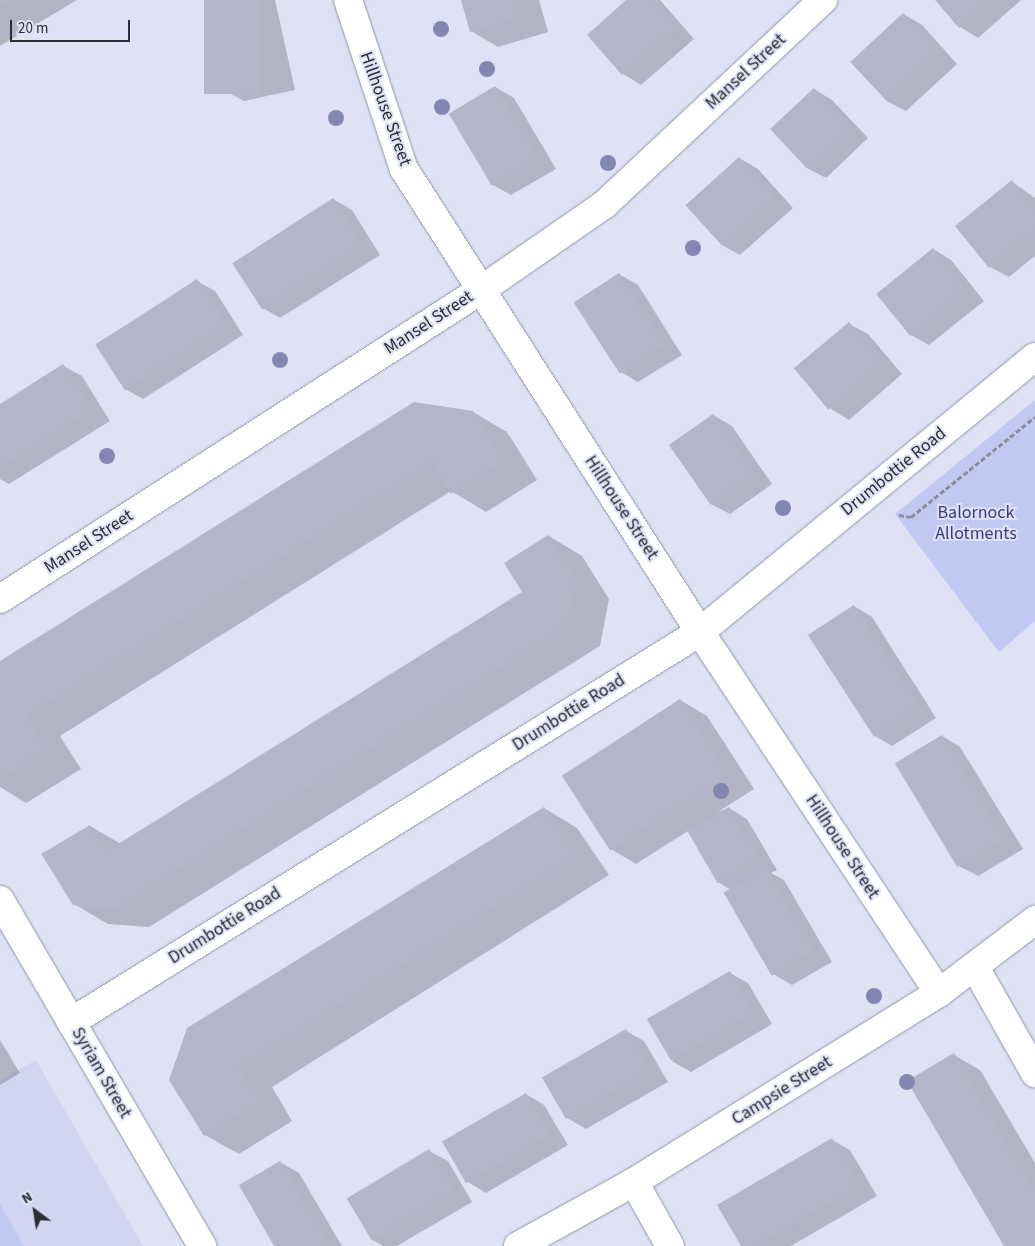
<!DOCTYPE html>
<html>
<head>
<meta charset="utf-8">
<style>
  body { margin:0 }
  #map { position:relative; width:1035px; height:1246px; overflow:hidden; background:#dee2f4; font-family:"Source Sans 3",sans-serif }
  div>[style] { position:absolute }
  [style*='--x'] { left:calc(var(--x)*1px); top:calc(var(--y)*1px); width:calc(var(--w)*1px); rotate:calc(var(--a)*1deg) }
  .built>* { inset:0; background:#d1d6f0 }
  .green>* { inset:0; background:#c0c9f2 }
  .shadow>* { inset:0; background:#0003 }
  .building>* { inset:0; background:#b2b6c8; transform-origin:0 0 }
  .path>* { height:3px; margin-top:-1.5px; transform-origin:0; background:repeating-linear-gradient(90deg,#898c98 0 5px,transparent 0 7.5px) }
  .roads { filter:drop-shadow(0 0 1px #9195a6) drop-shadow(0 0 1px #9195a6) }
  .minor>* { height:28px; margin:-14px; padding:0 14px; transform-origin:14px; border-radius:14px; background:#fff }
  .trees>* { width:16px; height:16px; margin:-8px; border-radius:50%; background:#8287b2 }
  span { translate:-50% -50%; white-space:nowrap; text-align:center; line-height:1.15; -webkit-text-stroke:4px #dee2f4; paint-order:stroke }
  .street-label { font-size:18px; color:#2b2d34 }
  .park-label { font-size:18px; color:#373d7c }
  .north { position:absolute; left:10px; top:1186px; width:50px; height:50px; -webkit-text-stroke:4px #dee2f4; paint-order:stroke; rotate:329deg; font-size:14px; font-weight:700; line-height:20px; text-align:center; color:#2b2d34 }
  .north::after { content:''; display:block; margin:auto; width:18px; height:22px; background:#2b2d34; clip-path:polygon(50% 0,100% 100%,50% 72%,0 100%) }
  .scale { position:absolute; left:10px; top:20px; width:120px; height:22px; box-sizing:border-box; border:2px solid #2b2d34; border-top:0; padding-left:6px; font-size:15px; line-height:18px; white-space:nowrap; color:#2b2d34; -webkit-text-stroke:4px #dee2f4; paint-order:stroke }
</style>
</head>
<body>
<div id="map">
  <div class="built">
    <div style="clip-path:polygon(36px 1060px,143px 1246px,0 1246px,0 1081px)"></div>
  </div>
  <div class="green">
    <div style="clip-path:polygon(1035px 400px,1035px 621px,999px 652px,895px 514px)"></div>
    <div style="clip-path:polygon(0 1204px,24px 1246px,0 1246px)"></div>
  </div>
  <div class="shadow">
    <div style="clip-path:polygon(0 0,77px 0,0 46px)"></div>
    <div style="clip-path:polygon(206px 0,275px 0,295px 90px,244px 101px,225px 91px)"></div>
    <div style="clip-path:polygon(462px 0,539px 0,548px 32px,498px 47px,471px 31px)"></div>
    <div style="clip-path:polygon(628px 0,660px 0,694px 39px,641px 85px,623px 74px,588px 35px)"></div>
    <div style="clip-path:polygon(936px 0,1021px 0,978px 38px,960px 27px)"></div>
    <div style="clip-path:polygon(903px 14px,922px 25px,957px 64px,906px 111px,887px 101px)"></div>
    <div style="clip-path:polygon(495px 87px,514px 98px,556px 169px,511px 195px,493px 185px)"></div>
    <div style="clip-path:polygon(814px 89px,832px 100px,868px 138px,826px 178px,807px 168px)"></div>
    <div style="clip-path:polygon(739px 158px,758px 169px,793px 208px,740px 255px,722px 245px)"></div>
    <div style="clip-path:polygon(1012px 182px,1035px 198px,1035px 256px,1009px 277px,990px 267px)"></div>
    <div style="clip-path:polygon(333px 199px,352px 210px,380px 255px,280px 318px,261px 307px)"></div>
    <div style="clip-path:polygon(933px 249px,951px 260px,984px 301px,929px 345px,911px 335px)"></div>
    <div style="clip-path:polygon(619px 274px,638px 285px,682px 355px,638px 382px,619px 371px,575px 302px)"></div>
    <div style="clip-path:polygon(197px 281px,215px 291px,243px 335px,143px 399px,125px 389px,96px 344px)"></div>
    <div style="clip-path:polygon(849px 324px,868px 334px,902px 374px,849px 420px,831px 409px)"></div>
    <div style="clip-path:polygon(63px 366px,82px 376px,110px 421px,9px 484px,0 479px,0 406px)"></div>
    <div style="clip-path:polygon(473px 412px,507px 432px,537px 480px,486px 512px,451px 491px,60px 736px,81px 769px,26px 803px,0 787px,0 663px)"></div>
    <div style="clip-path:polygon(713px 415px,732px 426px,772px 484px,730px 514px,711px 504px)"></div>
    <div style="clip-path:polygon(549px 536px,582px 556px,609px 599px,600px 646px,149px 927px,108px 924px,74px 904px,90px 826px,121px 844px,523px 592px)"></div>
    <div style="clip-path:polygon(854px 606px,872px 617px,936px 718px,892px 746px,873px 735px)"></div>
    <div style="clip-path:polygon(680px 700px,707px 716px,754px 789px,718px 812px,729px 808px,747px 819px,777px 870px,771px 873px,784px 880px,832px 962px,792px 985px,773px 974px,726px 893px,731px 890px,718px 882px,688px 831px,636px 864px,609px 848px)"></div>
    <div style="clip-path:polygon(942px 736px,960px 747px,1023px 849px,978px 876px,959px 866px)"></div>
    <div style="clip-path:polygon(544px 808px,577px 828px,609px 875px,272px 1087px,292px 1121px,239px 1154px,205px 1135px,170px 1080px)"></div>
    <div style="clip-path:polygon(730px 973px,748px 983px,772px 1024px,691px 1072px,672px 1061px)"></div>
    <div style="clip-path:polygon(626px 1031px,644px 1041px,668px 1082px,586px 1129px,567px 1118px,544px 1078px)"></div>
    <div style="clip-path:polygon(0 1040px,20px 1073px,0 1085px)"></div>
    <div style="clip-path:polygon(954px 1055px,980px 1070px,1035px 1163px,1035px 1246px,1005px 1246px)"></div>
    <div style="clip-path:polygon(526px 1094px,544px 1105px,568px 1145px,486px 1193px,468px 1182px)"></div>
    <div style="clip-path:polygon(832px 1140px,850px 1150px,877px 1196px,791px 1246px,743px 1246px)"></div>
    <div style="clip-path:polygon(429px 1151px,448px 1161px,472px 1202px,397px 1246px,383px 1246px,371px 1239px,348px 1199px)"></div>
    <div style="clip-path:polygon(280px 1162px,299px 1173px,342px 1246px,276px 1246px)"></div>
  </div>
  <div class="building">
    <div style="clip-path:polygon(0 0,12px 0,0 7px)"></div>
    <div style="left:204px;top:0;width:56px;height:94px"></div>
    <div style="clip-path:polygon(461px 0,517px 0,522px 17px,470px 32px)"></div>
    <div style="clip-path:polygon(626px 0,652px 0,677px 28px,622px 75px,587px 35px)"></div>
    <div style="clip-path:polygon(935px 0,991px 0,959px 28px)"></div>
    <div style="left:903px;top:13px;width:54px;height:72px;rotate:47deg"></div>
    <div style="left:495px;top:86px;width:84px;height:54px;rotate:59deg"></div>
    <div style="left:814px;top:88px;width:54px;height:60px;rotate:47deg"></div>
    <div style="left:739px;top:157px;width:54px;height:72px;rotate:48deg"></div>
    <div style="clip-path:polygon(1012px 180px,1035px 209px,1035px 231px,989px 268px,955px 226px)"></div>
    <div style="left:333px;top:198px;width:55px;height:120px;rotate:57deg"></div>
    <div style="left:933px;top:248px;width:54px;height:73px;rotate:51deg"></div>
    <div style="left:619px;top:273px;width:85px;height:54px;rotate:57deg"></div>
    <div style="left:197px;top:279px;width:54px;height:121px;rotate:57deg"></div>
    <div style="left:849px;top:322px;width:54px;height:72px;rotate:50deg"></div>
    <div style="clip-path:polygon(63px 364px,92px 410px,0 468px,0 404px)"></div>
    <div style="clip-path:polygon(414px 402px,473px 411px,504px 461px,451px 494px,432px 463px,27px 716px,48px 750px,0 779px,0 661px)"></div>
    <div style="left:713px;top:414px;width:73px;height:54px;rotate:55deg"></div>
    <div style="clip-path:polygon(548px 535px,576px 579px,567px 626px,115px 909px,73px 905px,41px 854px,90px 825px,107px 851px,522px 592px,504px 563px)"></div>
    <div style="left:854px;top:605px;width:121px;height:55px;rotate:57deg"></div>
    <div style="left:680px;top:699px;width:89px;height:141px;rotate:57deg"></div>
    <div style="left:942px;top:735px;width:121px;height:55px;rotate:59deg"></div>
    <div style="clip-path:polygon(544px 807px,576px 856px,239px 1068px,260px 1101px,204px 1136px,169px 1080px,187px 1028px)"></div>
    <div style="left:729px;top:807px;width:60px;height:48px;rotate:60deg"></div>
    <div style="left:766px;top:868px;width:96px;height:49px;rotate:60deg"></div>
    <div style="left:730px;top:971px;width:48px;height:96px;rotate:60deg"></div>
    <div style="left:626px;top:1029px;width:48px;height:97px;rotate:60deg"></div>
    <div style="clip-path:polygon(954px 1053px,1035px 1192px,1035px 1246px,1004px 1246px,907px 1081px)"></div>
    <div style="left:526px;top:1093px;width:48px;height:97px;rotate:60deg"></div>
    <div style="clip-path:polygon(832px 1138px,860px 1185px,754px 1246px,741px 1246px,717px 1205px)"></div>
    <div style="left:429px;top:1149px;width:49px;height:96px;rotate:59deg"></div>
    <div style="clip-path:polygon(280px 1161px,329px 1244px,326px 1246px,274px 1246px,239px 1185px)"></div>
  </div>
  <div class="path">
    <div style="--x:899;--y:515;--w:12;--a:9"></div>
    <div style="--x:911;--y:517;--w:159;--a:-38.9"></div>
  </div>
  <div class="roads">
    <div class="minor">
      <div style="--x:348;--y:0;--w:178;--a:71.7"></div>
      <div style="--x:404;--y:169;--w:550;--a:57.41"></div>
      <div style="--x:700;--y:632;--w:433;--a:56.5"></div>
      <div style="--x:0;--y:599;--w:572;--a:-32.72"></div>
      <div style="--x:481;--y:290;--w:151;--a:-34.7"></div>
      <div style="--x:605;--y:204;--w:299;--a:-43.1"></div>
      <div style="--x:0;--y:900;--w:401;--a:59.7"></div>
      <div style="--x:976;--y:969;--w:120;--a:60.4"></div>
      <div style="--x:71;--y:1022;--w:740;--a:-31.8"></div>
      <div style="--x:700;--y:632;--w:433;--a:-39.4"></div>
      <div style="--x:634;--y:1182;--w:73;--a:60.6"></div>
      <div style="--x:518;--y:1246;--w:132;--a:-28.9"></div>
      <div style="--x:634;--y:1182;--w:359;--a:-31.8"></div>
      <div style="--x:939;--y:993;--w:121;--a:-37.2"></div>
    </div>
  </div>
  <div class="trees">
    <div style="left:441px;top:29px"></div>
    <div style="left:487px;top:69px"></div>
    <div style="left:442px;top:107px"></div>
    <div style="left:336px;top:118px"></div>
    <div style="left:608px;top:163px"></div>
    <div style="left:693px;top:248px"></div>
    <div style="left:280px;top:360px"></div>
    <div style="left:107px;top:456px"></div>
    <div style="left:783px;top:508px"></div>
    <div style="left:721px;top:791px"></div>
    <div style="left:874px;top:996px"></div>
    <div style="left:907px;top:1082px"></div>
  </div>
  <div class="street-label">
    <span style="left:746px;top:72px;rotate:-43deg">Mansel Street</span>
    <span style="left:385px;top:109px;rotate:70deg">Hillhouse Street</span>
    <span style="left:429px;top:323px;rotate:-33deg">Mansel Street</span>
    <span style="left:894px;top:472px;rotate:-39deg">Drumbottie Road</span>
    <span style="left:621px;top:508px;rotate:57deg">Hillhouse Street</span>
    <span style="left:89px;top:542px;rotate:-33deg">Mansel Street</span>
    <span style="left:569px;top:713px;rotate:-32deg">Drumbottie Road</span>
    <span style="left:842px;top:847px;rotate:57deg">Hillhouse Street</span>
    <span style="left:225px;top:926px;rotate:-32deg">Drumbottie Road</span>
    <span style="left:101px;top:1073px;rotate:60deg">Syriam Street</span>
    <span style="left:782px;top:1091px;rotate:-32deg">Campsie Street</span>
  </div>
  <div class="park-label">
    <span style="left:976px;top:524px">Balornock<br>Allotments</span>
  </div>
  <div class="north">N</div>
  <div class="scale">20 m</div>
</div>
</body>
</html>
